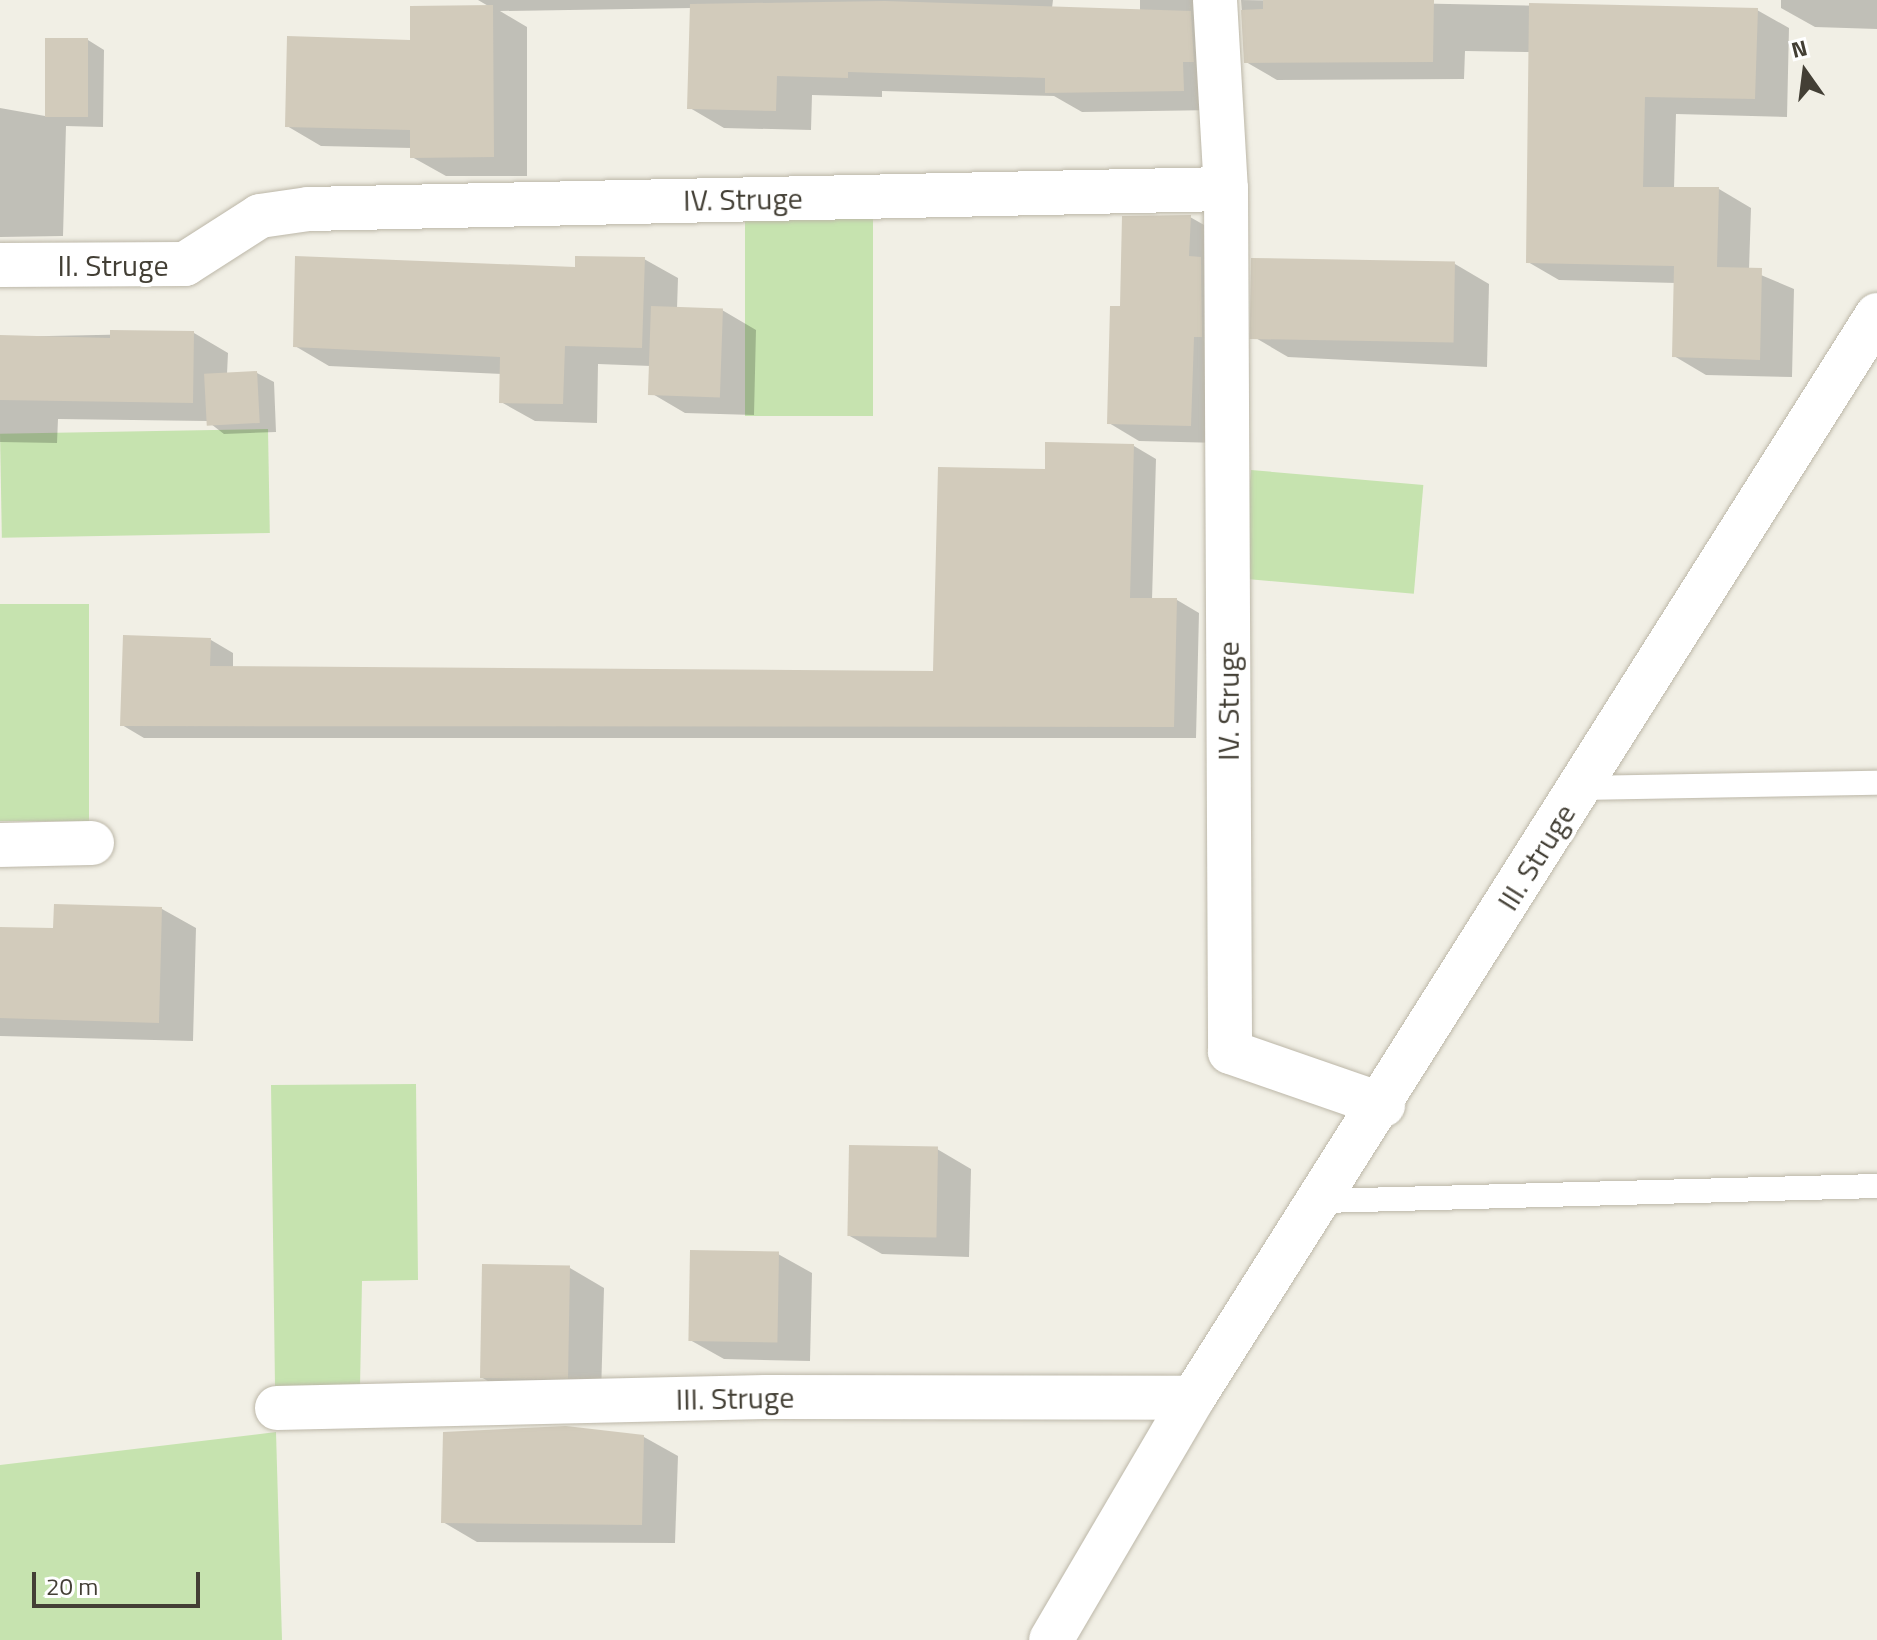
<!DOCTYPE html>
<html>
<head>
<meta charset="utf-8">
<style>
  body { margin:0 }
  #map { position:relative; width:1877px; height:1640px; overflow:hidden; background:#f1efe5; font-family:"Titillium Web",sans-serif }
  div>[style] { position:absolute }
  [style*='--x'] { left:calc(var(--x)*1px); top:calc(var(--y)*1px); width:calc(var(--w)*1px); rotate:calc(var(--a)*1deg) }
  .green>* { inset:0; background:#c6e3af; transform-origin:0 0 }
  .shadow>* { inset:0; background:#0003 }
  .building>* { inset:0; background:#d2cbbb; transform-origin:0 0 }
  .roads { filter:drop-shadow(0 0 2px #bcb7a8) drop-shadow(0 0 2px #bcb7a8) }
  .service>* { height:24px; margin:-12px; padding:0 12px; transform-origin:12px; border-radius:12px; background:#fff }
  .minor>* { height:44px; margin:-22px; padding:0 22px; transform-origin:22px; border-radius:22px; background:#fff }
  .tertiary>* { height:44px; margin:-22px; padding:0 22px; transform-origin:22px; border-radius:22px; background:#fff }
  span { translate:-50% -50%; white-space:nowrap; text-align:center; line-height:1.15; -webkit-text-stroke:8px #fff; paint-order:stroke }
  .street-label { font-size:30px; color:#433f35 }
  .north { position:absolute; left:1765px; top:32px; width:80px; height:80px; -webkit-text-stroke:6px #fff; paint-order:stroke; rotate:346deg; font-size:22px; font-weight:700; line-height:32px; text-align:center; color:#433f35 }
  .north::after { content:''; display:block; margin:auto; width:28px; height:36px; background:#433f35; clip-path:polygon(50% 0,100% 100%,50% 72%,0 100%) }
  .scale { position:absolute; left:32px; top:1572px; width:168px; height:36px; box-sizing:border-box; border:4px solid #433f35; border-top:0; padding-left:10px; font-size:24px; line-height:28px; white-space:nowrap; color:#433f35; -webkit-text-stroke:6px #fff; paint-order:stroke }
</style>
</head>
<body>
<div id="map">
  <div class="green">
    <div style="left:745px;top:208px;width:128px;height:208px"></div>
    <div style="left:268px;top:429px;width:104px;height:268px;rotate:89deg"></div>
    <div style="left:1251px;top:470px;width:173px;height:109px;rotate:5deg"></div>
    <div style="left:89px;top:604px;width:217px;height:89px;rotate:90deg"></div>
    <div style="clip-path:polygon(416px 1084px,418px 1280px,362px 1281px,360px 1388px,275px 1386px,271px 1085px)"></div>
    <div style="clip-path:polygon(276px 1432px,282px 1640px,0 1640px,0 1465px)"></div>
  </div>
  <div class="shadow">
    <div style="clip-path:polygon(478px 0,1053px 0,1052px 8px,1140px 11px,1140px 0,1232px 0,1218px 110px,1082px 112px,1054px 96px,882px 91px,882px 97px,812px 95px,811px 130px,724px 128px,690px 108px,692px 8px,500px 11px,527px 27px,527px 176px,446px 176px,412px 157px,412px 148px,321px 146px,287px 126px,412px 42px,490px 7px)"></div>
    <div style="clip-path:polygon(1241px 0,1757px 10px,1789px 28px,1787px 117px,1676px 114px,1674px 189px,1719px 189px,1751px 208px,1749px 270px,1794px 289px,1792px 377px,1706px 375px,1674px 356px,1676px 283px,1559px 280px,1528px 262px,1531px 52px,1465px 51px,1464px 79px,1277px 80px,1246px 62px)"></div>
    <div style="clip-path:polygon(1781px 0,1877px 0,1877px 29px,1815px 27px,1781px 8px)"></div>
    <div style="clip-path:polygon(88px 40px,104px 50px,103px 127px,66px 126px,63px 236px,0 237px,0 108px,45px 116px)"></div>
    <div style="clip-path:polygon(1190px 217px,1220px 234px,1221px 443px,1139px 441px,1109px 423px,1122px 308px)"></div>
    <div style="clip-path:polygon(644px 259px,678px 278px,677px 309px,722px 310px,756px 330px,754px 415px,685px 413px,651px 393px,651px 366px,598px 364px,597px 423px,535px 421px,501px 402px,502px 374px,329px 366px,295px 346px,577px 269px)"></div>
    <div style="clip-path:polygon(1455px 264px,1489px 284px,1487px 367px,1288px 357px,1254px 337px)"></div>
    <div style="clip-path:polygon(194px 333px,228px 353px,227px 374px,257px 373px,274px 382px,276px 432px,224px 434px,207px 421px,58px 419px,57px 443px,0 442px,0 337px)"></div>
    <div style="clip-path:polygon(1134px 446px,1156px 459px,1152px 600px,1177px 600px,1199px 613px,1196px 738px,144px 738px,122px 725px,211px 640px,233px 653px,233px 669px,935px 673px,1047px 471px)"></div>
    <div style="clip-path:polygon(162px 909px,196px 928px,193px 1041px,0 1036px,0 931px,55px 930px)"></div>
    <div style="clip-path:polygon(937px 1149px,971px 1169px,969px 1257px,882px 1254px,848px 1235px)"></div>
    <div style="clip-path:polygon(778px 1254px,812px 1273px,810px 1361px,724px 1359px,690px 1340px)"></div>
    <div style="clip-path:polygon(570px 1268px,604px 1288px,601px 1395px,515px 1397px,481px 1377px)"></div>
    <div style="clip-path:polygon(644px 1437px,678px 1456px,675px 1543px,477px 1542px,443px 1522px)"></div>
  </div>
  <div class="building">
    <div style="clip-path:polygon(1263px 0,1434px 0,1433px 62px,1244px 63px,1241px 10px,1263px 9px)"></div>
    <div style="clip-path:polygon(885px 1px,1191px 11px,1194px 62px,1183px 62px,1184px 91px,1045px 93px,1045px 78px,848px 72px,848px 78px,777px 76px,776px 111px,687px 109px,690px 4px)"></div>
    <div style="clip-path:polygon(1529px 3px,1758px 8px,1755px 99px,1645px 97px,1643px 187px,1719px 187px,1717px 267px,1762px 268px,1760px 360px,1672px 357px,1674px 266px,1526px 263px)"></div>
    <div style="clip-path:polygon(493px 5px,494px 157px,410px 158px,410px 130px,285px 127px,287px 36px,410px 40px,410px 6px)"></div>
    <div style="left:45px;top:38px;width:43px;height:79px"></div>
    <div style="clip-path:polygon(1191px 215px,1189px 256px,1201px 257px,1202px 337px,1194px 337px,1191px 426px,1107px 424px,1110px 306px,1120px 306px,1122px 216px)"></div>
    <div style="clip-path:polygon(295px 256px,575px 267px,575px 256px,645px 257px,642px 348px,565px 346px,563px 404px,499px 403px,500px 357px,293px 347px)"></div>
    <div style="left:1251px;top:258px;width:204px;height:81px;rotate:1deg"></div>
    <div style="left:651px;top:306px;width:72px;height:89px;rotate:2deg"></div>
    <div style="clip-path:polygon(110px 330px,194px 331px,193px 403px,0 400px,0 335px,110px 338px)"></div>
    <div style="left:257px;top:371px;width:52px;height:53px;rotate:87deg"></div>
    <div style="clip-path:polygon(1045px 442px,1134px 444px,1130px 598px,1177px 598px,1174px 727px,120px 726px,123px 635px,211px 638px,210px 666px,933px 671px,938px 467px,1045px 469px)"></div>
    <div style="clip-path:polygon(54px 904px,162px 907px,159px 1023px,0 1018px,0 927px,53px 928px)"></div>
    <div style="left:849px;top:1145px;width:89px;height:91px;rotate:1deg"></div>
    <div style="left:690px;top:1250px;width:89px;height:91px;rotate:1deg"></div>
    <div style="left:482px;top:1264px;width:88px;height:114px;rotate:1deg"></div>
    <div style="clip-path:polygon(566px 1426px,644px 1435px,642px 1525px,441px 1523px,443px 1432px)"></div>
  </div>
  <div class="roads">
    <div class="service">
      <div style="--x:1579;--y:788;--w:298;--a:-1"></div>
      <div style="--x:1323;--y:1201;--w:554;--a:-1.55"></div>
    </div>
    <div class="minor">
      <div style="--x:1215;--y:0;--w:189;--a:86.7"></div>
      <div style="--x:1226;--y:189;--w:863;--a:89.73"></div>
      <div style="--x:1230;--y:1052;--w:162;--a:19.1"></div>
      <div style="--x:0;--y:265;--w:185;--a:-0.3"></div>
      <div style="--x:185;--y:264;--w:89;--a:-32.6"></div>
      <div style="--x:260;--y:216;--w:49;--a:-8.3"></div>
      <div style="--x:308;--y:209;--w:918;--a:-1.25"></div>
      <div style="--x:0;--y:845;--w:92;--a:-1.2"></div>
      <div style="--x:277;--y:1408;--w:488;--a:-1.3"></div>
      <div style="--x:765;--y:1397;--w:428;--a:0.1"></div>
    </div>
    <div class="tertiary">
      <div style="--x:1051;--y:1640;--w:281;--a:-59.6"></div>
      <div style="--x:1193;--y:1398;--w:1281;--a:-57.72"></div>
    </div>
  </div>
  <div class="street-label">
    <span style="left:743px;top:199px;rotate:-1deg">IV. Struge</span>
    <span style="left:113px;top:265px">II. Struge</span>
    <span style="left:1228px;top:701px;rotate:-90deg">IV. Struge</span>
    <span style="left:1536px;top:857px;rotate:-58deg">III. Struge</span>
    <span style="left:735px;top:1398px;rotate:-1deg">III. Struge</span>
  </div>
  <div class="north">N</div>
  <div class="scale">20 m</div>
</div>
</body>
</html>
